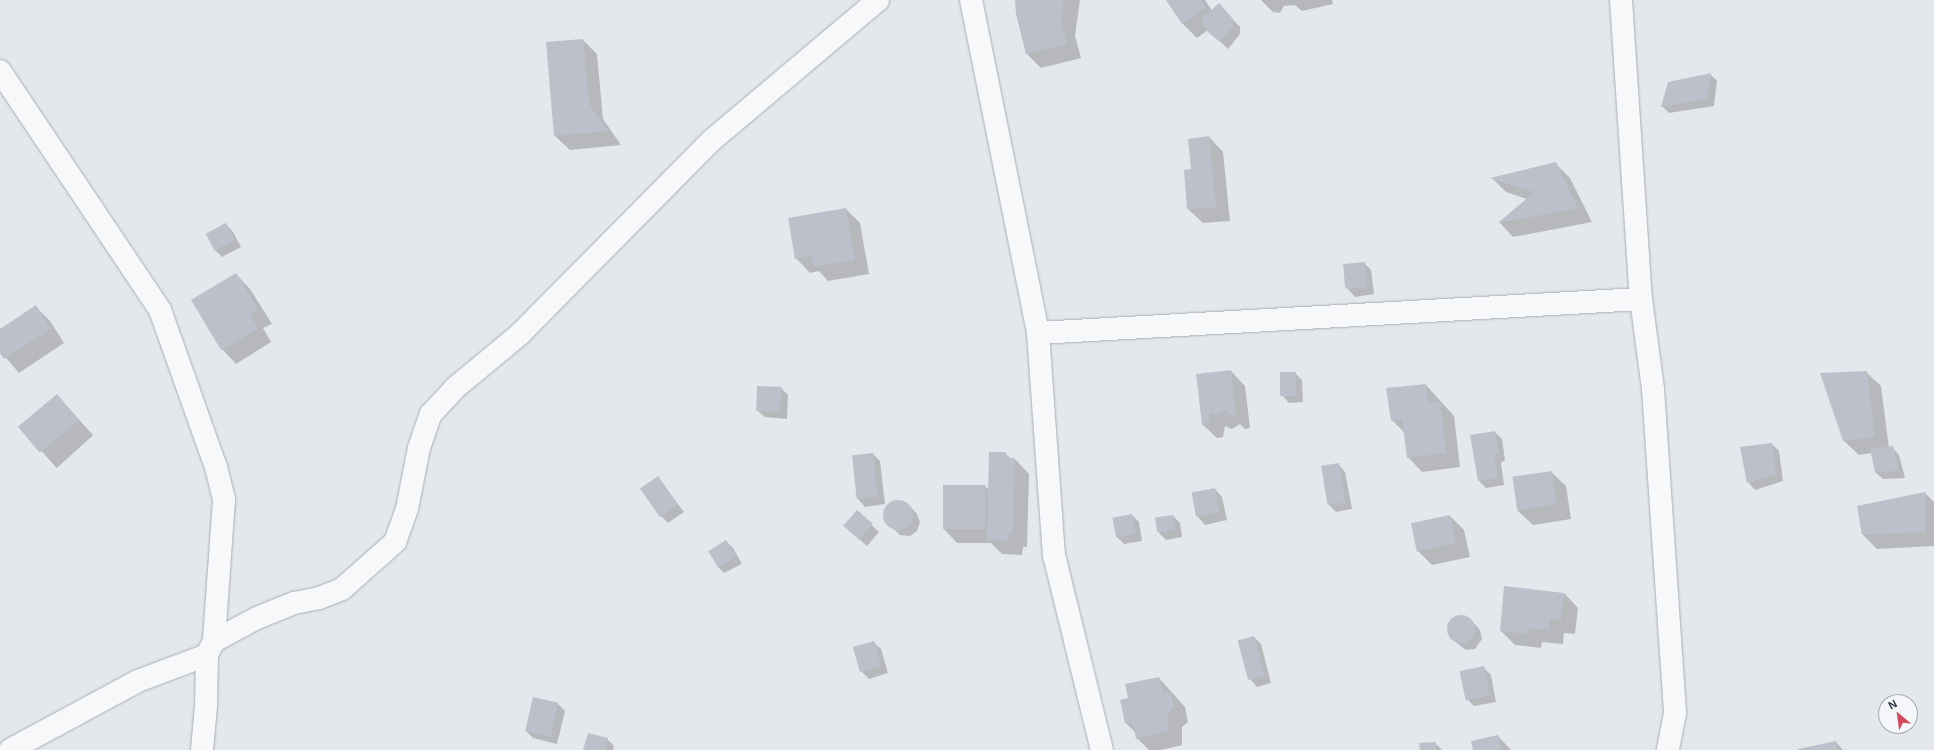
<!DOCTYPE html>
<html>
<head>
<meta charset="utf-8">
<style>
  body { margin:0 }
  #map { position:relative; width:1934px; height:750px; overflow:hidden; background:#e4e7ec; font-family:Arial,sans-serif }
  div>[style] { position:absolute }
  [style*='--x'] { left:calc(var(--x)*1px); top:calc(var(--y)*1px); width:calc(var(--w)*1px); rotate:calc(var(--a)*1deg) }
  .shadow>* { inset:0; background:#0003; transform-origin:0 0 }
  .building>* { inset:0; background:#bbc0ca; transform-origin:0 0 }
  .round { border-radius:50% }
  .roads { filter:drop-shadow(0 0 1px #a9aeb7) drop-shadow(0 0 1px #a9aeb7) }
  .street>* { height:22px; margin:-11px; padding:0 11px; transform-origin:11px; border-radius:11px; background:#f7f8fa }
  span { translate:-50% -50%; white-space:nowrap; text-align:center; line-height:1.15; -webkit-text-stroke:3px #f4f6f9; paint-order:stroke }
  .north { position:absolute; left:1878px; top:694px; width:40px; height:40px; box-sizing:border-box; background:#f4f6f9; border:1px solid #a4a8b1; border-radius:50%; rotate:331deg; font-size:11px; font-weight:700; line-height:16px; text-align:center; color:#2b3445 }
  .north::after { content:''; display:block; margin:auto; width:14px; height:18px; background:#d1495b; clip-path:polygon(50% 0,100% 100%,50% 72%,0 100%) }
</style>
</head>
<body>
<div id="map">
  <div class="shadow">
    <div style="clip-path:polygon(1016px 0,1080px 0,1075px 36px,1081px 58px,1041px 68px,1027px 54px)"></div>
    <div style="clip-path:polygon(1168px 0,1205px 0,1212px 11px,1226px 12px,1240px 27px,1240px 34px,1228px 49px,1208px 30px,1197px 38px,1182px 23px)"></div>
    <div style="clip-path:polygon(1261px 0,1332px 0,1333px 4px,1302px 11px,1295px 5px,1284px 6px,1280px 13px,1273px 12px)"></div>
    <div style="clip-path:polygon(583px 40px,597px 54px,603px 119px,621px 145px,570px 150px,555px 136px)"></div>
    <div style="clip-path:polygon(1710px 74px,1717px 81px,1714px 106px,1669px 113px,1662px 106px)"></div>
    <div style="clip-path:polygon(1209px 137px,1223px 152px,1230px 221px,1203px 223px,1188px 209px,1185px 171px,1192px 170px)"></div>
    <div style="clip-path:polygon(1555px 163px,1570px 178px,1592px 222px,1513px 237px,1500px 223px,1527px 199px,1506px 192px,1492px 178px)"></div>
    <div style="clip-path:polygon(846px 209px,860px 223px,869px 274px,828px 281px,819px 271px,810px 273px,796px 258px)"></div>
    <div style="clip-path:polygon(226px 224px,233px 232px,241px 247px,222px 257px,215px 250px,207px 234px)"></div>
    <div style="clip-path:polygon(1364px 263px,1371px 270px,1374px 294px,1355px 297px,1348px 289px)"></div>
    <div style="clip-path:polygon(236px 274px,250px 289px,272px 324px,263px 328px,271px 342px,236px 364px,222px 349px)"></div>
    <div style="clip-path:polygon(36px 307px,50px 321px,64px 343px,19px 373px,0 351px,0 330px)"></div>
    <div style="clip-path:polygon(1231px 371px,1245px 386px,1250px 428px,1245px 429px,1240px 424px,1232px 429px,1225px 426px,1223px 437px,1217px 438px,1202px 424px)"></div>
    <div style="clip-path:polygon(1866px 372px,1881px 386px,1889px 448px,1892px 447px,1899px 455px,1905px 478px,1883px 479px,1875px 472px,1872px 453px,1859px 455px,1844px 441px)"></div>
    <div style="clip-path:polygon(1295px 373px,1302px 380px,1303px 402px,1289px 403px,1282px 395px)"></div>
    <div style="clip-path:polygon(1426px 385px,1454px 416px,1460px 467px,1422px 472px,1408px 457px,1405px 433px,1392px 420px)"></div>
    <div style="clip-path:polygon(781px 388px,788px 395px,787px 419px,765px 417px,757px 410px)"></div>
    <div style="left:57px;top:395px;width:54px;height:49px;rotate:48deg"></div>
    <div style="clip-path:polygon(1495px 432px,1502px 439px,1505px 460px,1501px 463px,1504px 485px,1486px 488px,1479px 481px)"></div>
    <div style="clip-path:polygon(1772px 444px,1779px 451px,1783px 481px,1755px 490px,1748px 482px)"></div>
    <div style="clip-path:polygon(1005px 453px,1011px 459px,1015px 459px,1029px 474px,1027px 547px,1023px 547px,1022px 555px,1002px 554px,991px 543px,957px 543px,943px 528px,944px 486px,985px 486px,989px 490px)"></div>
    <div style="clip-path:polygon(873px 454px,880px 461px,885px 504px,865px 507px,858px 499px)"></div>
    <div style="clip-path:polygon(1338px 464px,1345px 472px,1352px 509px,1336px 512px,1329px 505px,1322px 467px)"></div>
    <div style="clip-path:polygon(1551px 472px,1566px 486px,1571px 519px,1533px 525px,1518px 511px)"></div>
    <div style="clip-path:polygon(658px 478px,684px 512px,668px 523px,661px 516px)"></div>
    <div style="clip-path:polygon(1215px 489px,1222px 497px,1227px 520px,1205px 525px,1198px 517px)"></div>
    <div style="clip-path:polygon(1925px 493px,1934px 502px,1934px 546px,1877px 549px,1863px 535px,1858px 507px)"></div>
    <div style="clip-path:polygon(898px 500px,907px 503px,917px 514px,920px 522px,917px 531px,910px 536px,900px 535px,885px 521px,885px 511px,890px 503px)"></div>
    <div style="clip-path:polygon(858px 512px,879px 532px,867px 546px,852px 533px)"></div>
    <div style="clip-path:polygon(1132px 515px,1139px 522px,1142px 541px,1124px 544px,1117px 537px)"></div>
    <div style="clip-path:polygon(1173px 516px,1180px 523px,1182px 537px,1166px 540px,1159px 533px)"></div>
    <div style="clip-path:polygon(1450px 516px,1464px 530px,1470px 557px,1432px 565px,1418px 551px)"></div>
    <div style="clip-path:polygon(726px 541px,733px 548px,742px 564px,724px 573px,717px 566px)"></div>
    <div style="clip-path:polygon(1564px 593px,1578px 608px,1575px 634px,1564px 633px,1563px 644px,1542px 642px,1541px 648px,1515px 645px,1501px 631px)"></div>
    <div style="clip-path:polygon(1462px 616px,1470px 619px,1480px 630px,1482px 639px,1475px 649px,1466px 650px,1450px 638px,1448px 625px,1453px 618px)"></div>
    <div style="clip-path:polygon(1254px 637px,1261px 644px,1271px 683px,1257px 687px,1250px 679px)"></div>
    <div style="clip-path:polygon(873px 642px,881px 649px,888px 673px,869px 679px,862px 672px)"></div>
    <div style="clip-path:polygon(1483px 667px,1491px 675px,1496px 702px,1474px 706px,1467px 699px,1461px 672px)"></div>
    <div style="clip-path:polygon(1159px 678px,1185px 707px,1188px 722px,1182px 727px,1182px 745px,1161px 750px,1149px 750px,1137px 738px,1135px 732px,1126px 723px)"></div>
    <div style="clip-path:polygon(558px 704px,565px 711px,557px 744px,533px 738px,526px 731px)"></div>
    <div style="clip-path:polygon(1498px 736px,1511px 750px,1474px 750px)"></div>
    <div style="clip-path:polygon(607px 739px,614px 746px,613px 750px,584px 750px)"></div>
    <div style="clip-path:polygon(1836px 742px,1843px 750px,1800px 750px)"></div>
    <div style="clip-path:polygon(1435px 743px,1442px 750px,1421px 750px)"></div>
  </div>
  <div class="building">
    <div style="clip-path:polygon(1015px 0,1064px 0,1061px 21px,1067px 44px,1026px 54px,1016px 14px)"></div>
    <div style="clip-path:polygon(1166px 0,1201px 0,1206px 7px,1182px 24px)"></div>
    <div style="clip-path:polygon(1219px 3px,1233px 19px,1233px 27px,1220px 42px,1208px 32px,1201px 20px)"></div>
    <div style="clip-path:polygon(583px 39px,589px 104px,608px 131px,554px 136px,546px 42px)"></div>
    <div style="clip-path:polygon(1711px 73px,1707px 99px,1661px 107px,1668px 82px)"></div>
    <div style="clip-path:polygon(1209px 136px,1216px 207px,1187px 209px,1184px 170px,1191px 169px,1188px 139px)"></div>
    <div style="clip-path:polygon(1556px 162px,1578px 208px,1498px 223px,1534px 192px,1490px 178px)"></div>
    <div style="clip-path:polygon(846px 208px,855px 260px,813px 267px,811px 256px,795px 259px,788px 218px)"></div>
    <div style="left:226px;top:223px;width:19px;height:23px;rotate:62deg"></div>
    <div style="left:1365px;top:262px;width:25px;height:22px;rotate:85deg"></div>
    <div style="clip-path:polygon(236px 273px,258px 309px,250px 314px,258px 328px,221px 350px,191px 300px)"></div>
    <div style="clip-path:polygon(36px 305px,51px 329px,4px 359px,0 353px,0 329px)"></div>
    <div style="clip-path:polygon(1231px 370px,1236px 414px,1230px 415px,1226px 410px,1217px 415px,1211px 413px,1209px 423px,1202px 424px,1196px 374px)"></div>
    <div style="clip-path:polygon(1867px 371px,1875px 437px,1843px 441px,1820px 373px)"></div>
    <div style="left:1280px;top:372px;width:16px;height:24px"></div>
    <div style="clip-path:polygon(1426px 384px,1428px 402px,1440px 401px,1446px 453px,1407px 458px,1402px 419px,1391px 421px,1386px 388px)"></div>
    <div style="left:757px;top:386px;width:24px;height:25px;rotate:2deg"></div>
    <div style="left:57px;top:394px;width:34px;height:51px;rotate:50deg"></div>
    <div style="clip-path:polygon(1495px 431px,1499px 453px,1494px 455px,1498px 478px,1478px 481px,1470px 435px)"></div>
    <div style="clip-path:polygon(1772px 443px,1776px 474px,1747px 483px,1740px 447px)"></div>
    <div style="clip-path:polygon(1893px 446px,1899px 471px,1875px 472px,1870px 449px)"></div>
    <div style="clip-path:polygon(989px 452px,1006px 452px,1006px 458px,1015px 458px,1013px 533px,1009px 533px,1008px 541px,987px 540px)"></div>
    <div style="left:873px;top:453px;width:44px;height:21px;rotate:84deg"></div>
    <div style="left:1339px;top:463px;width:40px;height:18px;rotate:81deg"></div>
    <div style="left:1552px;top:471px;width:34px;height:40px;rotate:82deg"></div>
    <div style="left:658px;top:476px;width:35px;height:22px;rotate:55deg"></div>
    <div style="left:943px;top:485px;width:42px;height:44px"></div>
    <div style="left:1215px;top:488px;width:25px;height:24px;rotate:79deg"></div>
    <div style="clip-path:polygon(1925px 492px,1926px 532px,1862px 535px,1857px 506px)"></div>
    <div class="round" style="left:883px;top:500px;width:30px;height:30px"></div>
    <div style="left:857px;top:510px;width:21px;height:21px;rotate:41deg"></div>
    <div style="left:1132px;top:514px;width:20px;height:20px;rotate:79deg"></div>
    <div style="left:1173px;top:515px;width:15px;height:18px;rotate:82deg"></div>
    <div style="left:1450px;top:515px;width:29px;height:40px;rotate:78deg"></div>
    <div style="left:726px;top:540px;width:19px;height:21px;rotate:58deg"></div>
    <div style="clip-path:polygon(1504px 586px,1564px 593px,1561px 620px,1550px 619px,1549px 630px,1527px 628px,1527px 634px,1500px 631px)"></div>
    <div class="round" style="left:1447px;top:615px;width:28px;height:28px"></div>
    <div style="left:1254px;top:636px;width:41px;height:17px;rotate:75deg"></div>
    <div style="left:874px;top:641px;width:26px;height:22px;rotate:74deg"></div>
    <div style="left:1484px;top:666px;width:30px;height:25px;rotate:78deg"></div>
    <div style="clip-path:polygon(1159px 677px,1163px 693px,1171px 692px,1174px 708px,1168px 713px,1168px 731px,1136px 739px,1133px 724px,1125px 723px,1120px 700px,1128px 698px,1125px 684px)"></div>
    <div style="left:533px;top:697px;width:26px;height:35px;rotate:13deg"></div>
    <div style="clip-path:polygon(588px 733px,608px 738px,605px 750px,583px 750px)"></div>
    <div style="clip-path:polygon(1498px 735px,1501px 750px,1473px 750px,1471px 741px)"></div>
    <div style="clip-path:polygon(1836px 741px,1838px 750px,1798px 750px,1798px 749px)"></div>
    <div style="clip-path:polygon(1436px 742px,1436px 750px,1420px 750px,1419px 743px)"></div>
  </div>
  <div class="roads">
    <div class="street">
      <div style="--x:971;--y:0;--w:340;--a:78.6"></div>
      <div style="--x:1038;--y:333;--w:223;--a:85.9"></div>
      <div style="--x:1054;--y:555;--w:201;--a:76.2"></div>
      <div style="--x:1621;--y:0;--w:300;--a:86.2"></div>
      <div style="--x:1641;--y:299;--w:91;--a:82.4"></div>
      <div style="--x:1653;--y:389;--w:325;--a:86.1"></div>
      <div style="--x:1675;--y:713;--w:38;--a:101"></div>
      <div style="--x:0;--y:71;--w:288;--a:56.2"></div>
      <div style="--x:160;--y:310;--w:167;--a:70.4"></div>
      <div style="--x:216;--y:467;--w:34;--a:76"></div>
      <div style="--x:224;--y:500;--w:141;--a:94.1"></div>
      <div style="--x:214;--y:641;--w:16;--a:117"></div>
      <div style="--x:207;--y:655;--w:74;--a:159.4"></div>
      <div style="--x:138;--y:681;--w:145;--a:151.7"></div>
      <div style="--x:1038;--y:333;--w:604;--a:-3.23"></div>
      <div style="--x:214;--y:641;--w:49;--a:-28.1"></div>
      <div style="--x:257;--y:618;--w:40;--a:-22"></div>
      <div style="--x:294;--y:603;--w:25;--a:-11"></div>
      <div style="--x:319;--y:598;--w:25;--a:-21"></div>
      <div style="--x:342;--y:589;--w:71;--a:-41.6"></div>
      <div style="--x:395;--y:542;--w:35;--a:-70"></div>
      <div style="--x:407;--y:509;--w:62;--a:-78.9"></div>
      <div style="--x:419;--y:448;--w:36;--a:-71"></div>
      <div style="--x:431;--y:414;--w:35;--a:-47"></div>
      <div style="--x:455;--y:388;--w:85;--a:-39.7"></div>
      <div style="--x:520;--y:334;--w:273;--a:-45.3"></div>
      <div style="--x:712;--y:140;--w:217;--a:-40.1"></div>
      <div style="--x:202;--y:750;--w:44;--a:-84.8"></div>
      <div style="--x:206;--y:706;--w:51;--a:-88.9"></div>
    </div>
  </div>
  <div class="north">N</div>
</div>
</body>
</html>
